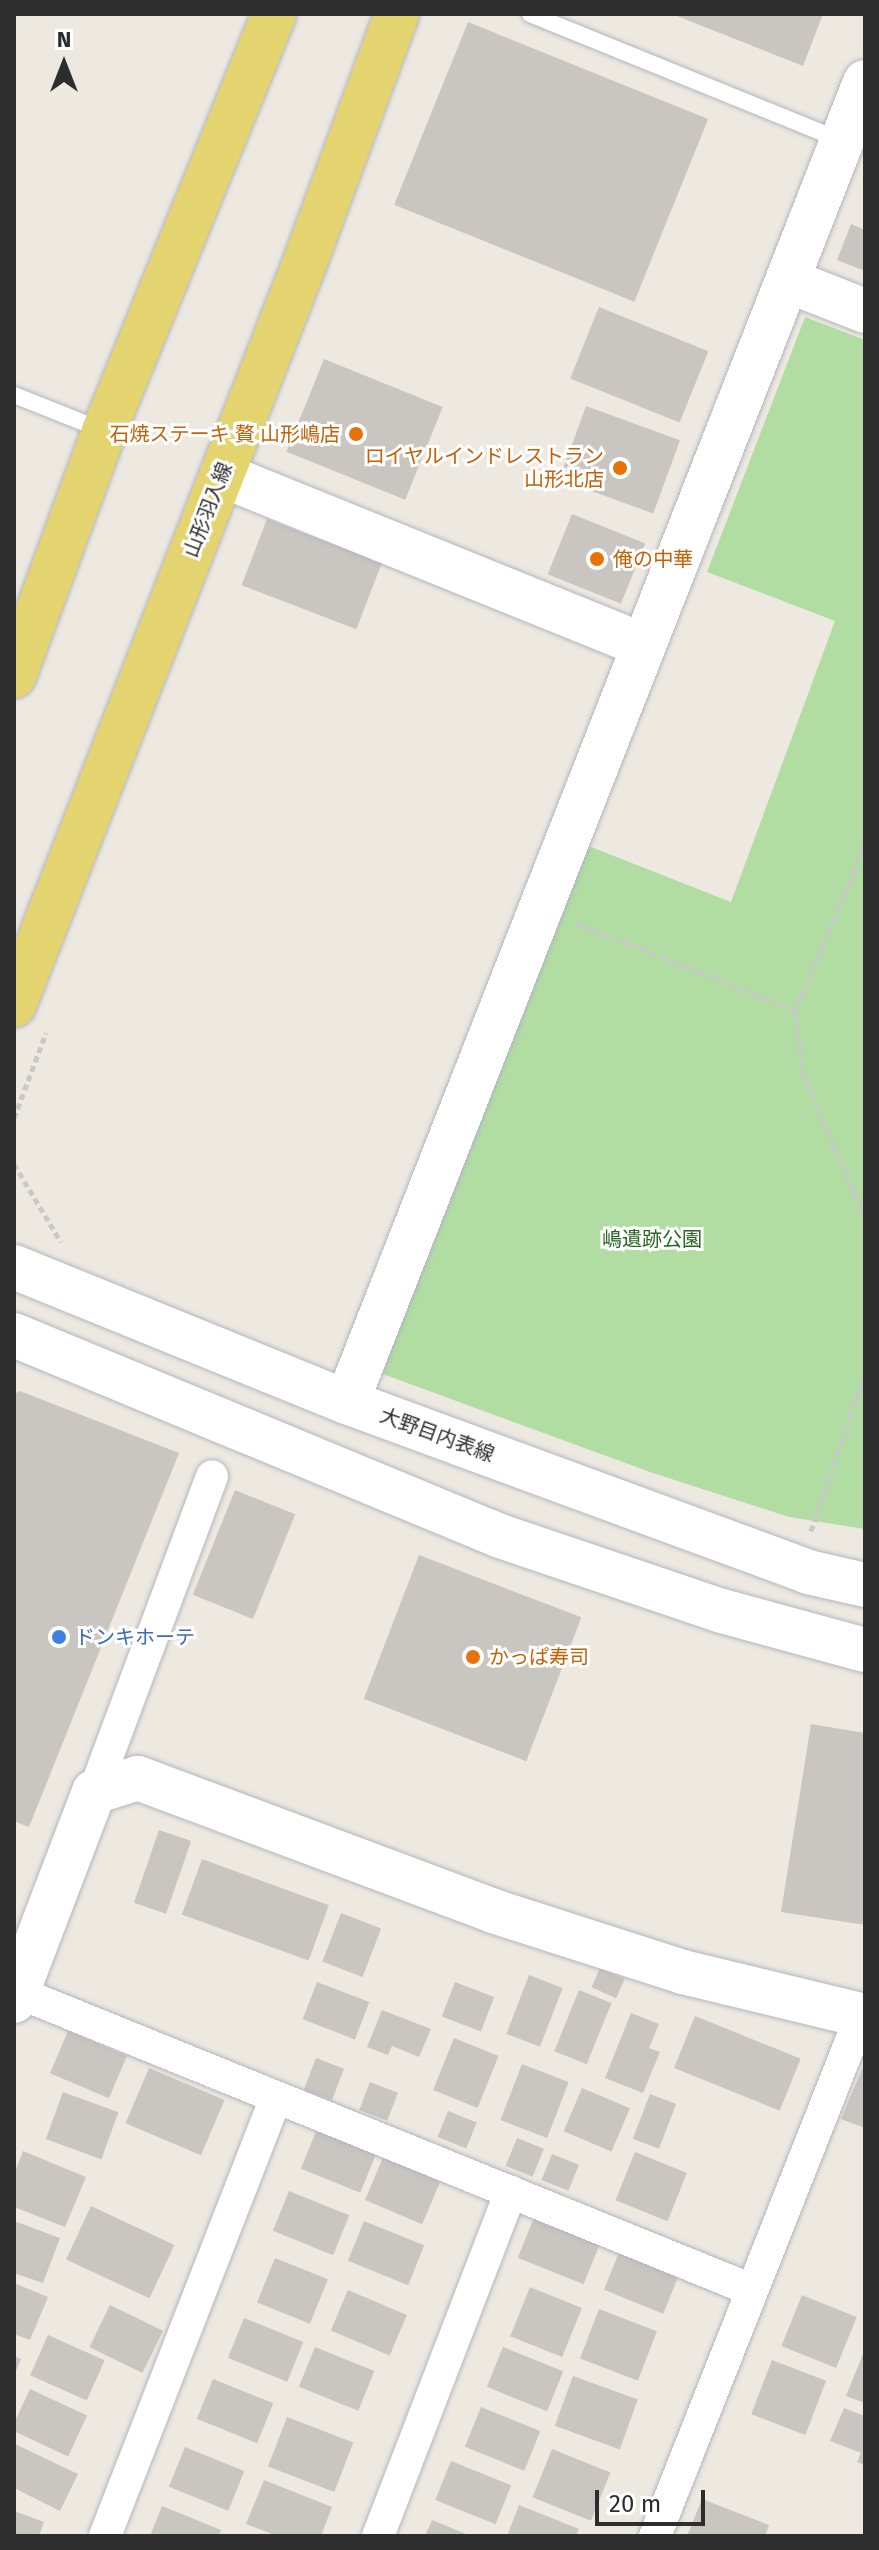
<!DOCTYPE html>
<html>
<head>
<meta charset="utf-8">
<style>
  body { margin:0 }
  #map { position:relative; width:879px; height:2550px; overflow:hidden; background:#ede9e1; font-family:"Fira Sans","Noto Sans JP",sans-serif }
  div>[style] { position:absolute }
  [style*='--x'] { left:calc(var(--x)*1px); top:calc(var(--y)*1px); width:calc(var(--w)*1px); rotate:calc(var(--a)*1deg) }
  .green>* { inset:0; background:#b1dda3 }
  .building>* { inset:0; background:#c9c5c0; transform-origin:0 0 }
  .path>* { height:5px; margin-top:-2.5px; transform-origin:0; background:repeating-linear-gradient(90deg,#c8c8c8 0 6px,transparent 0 10px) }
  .roads { filter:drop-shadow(0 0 2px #b4b5bf) drop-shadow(0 0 2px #b4b5bf) }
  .lane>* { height:16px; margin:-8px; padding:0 8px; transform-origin:8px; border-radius:8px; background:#fff }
  .street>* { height:32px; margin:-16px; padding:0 16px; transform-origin:16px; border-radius:16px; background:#fff }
  .secondary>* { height:44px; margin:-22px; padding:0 22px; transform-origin:22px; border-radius:22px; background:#fff }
  .primary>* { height:44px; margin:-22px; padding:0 22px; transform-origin:22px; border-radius:22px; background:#e4d46f }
  .dots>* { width:22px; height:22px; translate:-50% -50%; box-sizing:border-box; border:4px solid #fff; border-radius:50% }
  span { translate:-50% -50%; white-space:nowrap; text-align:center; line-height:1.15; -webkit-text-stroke:6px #fff; paint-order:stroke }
  .food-label { font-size:20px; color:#c56008 }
  .right { translate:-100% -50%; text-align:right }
  .left { translate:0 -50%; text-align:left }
  .street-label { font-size:20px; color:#2d2d2d }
  .park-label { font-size:20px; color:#296422 }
  .shop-label { font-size:20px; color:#366cbe }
  .frame { position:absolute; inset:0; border:16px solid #2d2d2d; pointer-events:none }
  .north { position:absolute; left:24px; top:24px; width:80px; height:80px; -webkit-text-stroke:6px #fff; paint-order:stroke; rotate:0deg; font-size:22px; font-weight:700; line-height:32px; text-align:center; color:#2d2d2d }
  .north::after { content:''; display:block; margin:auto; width:28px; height:36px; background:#2d2d2d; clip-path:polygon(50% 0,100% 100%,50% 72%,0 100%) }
  .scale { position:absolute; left:595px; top:2490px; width:110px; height:36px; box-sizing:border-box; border:4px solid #2d2d2d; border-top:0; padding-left:10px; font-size:24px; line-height:28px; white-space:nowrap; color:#2d2d2d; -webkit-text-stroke:6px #fff; paint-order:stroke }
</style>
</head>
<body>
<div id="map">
  <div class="green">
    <div style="clip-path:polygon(805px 317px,865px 340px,865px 1529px,789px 1517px,650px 1472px,361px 1366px,586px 845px,731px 902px,835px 621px,707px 572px)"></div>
  </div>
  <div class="building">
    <div style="clip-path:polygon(672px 14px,823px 14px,803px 66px)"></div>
    <div style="left:468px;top:22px;width:259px;height:197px;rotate:22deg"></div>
    <div style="clip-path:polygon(851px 224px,865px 230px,865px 271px,837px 260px)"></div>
    <div style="left:599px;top:307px;width:118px;height:77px;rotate:22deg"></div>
    <div style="left:324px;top:359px;width:128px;height:100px;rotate:22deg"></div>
    <div style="left:586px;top:406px;width:100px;height:78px;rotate:20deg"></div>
    <div style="left:572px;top:514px;width:79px;height:65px;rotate:22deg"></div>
    <div style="left:267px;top:519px;width:123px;height:71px;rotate:21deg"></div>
    <div style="clip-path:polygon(20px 1391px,179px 1453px,29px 1827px,14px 1821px,14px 1394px)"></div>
    <div style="left:235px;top:1490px;width:65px;height:113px;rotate:22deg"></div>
    <div style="left:419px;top:1555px;width:174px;height:154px;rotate:21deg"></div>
    <div style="clip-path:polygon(811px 1724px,865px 1733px,865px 1925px,781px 1912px)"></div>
    <div style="left:159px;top:1830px;width:34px;height:77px;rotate:19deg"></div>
    <div style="left:202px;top:1859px;width:135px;height:59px;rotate:20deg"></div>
    <div style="left:341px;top:1913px;width:43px;height:52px;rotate:21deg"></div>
    <div style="left:600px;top:1968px;width:27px;height:21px;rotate:24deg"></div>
    <div style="left:529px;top:1975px;width:36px;height:63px;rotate:21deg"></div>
    <div style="left:317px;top:1982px;width:56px;height:40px;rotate:21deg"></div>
    <div style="left:455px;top:1982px;width:42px;height:37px;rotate:21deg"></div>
    <div style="left:579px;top:1990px;width:35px;height:66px;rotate:22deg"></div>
    <div style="clip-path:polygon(382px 2010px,431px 2029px,419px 2057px,392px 2046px,388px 2055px,367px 2047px)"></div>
    <div style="clip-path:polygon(631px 2013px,659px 2024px,649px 2048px,660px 2052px,643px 2093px,605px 2078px)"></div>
    <div style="left:695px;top:2016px;width:114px;height:56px;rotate:22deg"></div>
    <div style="left:68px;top:2031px;width:64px;height:46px;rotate:23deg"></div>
    <div style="left:454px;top:2038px;width:48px;height:56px;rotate:22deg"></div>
    <div style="left:316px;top:2058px;width:30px;height:34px;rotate:21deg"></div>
    <div style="clip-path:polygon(865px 2062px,865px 2128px,841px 2119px)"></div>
    <div style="left:522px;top:2064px;width:50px;height:60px;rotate:21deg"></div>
    <div style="left:149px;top:2068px;width:82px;height:60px;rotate:23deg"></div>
    <div style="left:370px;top:2082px;width:30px;height:30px;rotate:21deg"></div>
    <div style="left:582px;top:2088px;width:52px;height:47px;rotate:23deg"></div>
    <div style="left:63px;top:2092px;width:59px;height:50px;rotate:20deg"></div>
    <div style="left:650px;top:2094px;width:28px;height:48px;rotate:21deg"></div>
    <div style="left:448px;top:2111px;width:31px;height:28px;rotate:22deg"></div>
    <div style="left:317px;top:2129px;width:64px;height:43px;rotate:22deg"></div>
    <div style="left:517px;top:2138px;width:29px;height:30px;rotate:22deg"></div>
    <div style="clip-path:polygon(23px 2151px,86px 2177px,65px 2227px,14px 2207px,14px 2174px)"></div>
    <div style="left:635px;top:2152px;width:56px;height:52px;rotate:22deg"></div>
    <div style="left:385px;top:2153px;width:62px;height:51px;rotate:23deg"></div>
    <div style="left:552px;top:2154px;width:29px;height:28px;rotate:22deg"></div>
    <div style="left:289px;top:2191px;width:65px;height:43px;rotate:22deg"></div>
    <div style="left:91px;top:2206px;width:92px;height:59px;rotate:25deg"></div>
    <div style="left:535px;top:2215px;width:71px;height:46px;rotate:22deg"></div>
    <div style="clip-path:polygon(14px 2221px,60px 2238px,43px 2283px,14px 2273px)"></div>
    <div style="left:364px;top:2221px;width:65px;height:43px;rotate:22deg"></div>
    <div style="left:620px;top:2250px;width:64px;height:43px;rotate:22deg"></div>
    <div style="left:275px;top:2258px;width:57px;height:48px;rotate:22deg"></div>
    <div style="clip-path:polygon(14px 2283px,48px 2297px,30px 2340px,14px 2334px)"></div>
    <div style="left:530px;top:2287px;width:56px;height:53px;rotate:22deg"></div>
    <div style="left:348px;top:2290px;width:64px;height:44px;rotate:23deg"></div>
    <div style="left:802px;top:2295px;width:59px;height:55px;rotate:22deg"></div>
    <div style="left:110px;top:2305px;width:59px;height:47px;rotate:26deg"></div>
    <div style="left:599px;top:2309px;width:62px;height:53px;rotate:21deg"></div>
    <div style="left:244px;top:2318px;width:64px;height:43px;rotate:22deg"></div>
    <div style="left:48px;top:2335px;width:62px;height:44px;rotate:24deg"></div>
    <div style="left:315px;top:2347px;width:64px;height:43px;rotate:22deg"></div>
    <div style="left:503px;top:2347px;width:65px;height:43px;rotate:22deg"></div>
    <div style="clip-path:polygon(865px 2349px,865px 2403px,846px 2396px)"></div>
    <div style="clip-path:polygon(14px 2356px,21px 2359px,14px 2376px)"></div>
    <div style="left:772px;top:2360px;width:58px;height:58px;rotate:21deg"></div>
    <div style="left:573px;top:2376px;width:69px;height:53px;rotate:20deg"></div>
    <div style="left:213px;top:2379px;width:65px;height:43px;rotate:22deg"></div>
    <div style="left:30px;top:2389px;width:63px;height:45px;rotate:25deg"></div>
    <div style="left:481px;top:2407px;width:64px;height:43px;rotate:22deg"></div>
    <div style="clip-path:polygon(844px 2408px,865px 2416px,865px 2465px,857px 2462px,861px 2453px,830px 2441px)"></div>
    <div style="left:287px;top:2417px;width:71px;height:53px;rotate:21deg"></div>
    <div style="clip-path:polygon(15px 2444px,78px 2474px,60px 2511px,14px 2488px)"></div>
    <div style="left:185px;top:2447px;width:64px;height:43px;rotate:22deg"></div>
    <div style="left:552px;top:2449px;width:63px;height:52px;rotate:22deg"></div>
    <div style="left:451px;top:2461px;width:65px;height:42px;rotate:22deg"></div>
    <div style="clip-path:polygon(264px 2480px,332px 2507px,321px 2536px,277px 2536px,246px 2524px)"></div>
    <div style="clip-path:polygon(702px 2499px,769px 2525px,765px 2536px,687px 2536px)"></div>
    <div style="clip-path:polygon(519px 2505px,579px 2529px,576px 2536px,507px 2536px)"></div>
    <div style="clip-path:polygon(162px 2506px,221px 2530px,219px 2536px,150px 2536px)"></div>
    <div style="clip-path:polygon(14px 2511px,44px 2522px,39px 2536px,14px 2536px)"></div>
    <div style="clip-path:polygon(432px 2520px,471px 2536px,425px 2536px)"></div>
  </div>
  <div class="path">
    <div style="--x:865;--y:837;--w:34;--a:107"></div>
    <div style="--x:855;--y:870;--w:152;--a:113.2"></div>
    <div style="--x:795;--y:1010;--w:64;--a:82.9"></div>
    <div style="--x:803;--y:1074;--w:158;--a:66.8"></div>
    <div style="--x:576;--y:923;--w:236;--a:21.7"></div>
    <div style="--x:14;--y:1118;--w:91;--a:-69.4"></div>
    <div style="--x:14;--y:1164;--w:91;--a:58.9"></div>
    <div style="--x:811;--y:1531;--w:167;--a:-71.1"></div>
  </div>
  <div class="roads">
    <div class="lane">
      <div style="--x:530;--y:14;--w:335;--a:22.1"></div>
      <div style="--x:14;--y:395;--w:95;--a:21.7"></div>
    </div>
    <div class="street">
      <div style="--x:94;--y:1792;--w:337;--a:-69.5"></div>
      <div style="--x:17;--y:1992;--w:793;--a:22.07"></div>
      <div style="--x:105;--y:2536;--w:470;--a:-68.7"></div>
      <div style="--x:378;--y:2536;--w:369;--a:-68.9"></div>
      <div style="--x:655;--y:2536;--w:559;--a:-68.39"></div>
    </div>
    <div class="secondary">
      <div style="--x:789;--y:281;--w:82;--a:21.5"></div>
      <div style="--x:222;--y:475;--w:454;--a:22"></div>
      <div style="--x:14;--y:1267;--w:359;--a:22.1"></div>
      <div style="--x:347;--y:1402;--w:491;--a:20.2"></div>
      <div style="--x:808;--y:1572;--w:58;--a:12.8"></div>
      <div style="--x:14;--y:1335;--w:526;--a:22.47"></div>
      <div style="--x:500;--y:1536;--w:234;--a:18.7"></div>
      <div style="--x:722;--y:1611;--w:148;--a:15.3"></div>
      <div style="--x:347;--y:1402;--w:1418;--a:-68.57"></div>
      <div style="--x:14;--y:2001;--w:224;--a:-69.1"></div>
      <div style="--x:94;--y:1792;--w:46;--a:-17.7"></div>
      <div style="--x:138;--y:1778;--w:379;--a:20.5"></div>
      <div style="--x:493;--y:1911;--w:200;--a:17.8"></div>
      <div style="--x:683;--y:1972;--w:187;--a:13.6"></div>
    </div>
    <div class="primary">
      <div style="--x:14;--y:676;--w:261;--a:-69.8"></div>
      <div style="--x:104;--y:431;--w:450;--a:-67.8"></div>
      <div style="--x:14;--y:1005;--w:795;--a:-68.6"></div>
      <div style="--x:304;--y:265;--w:268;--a:-69.7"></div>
    </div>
  </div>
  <div class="dots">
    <div style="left:356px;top:434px;background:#e8710a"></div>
    <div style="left:620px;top:468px;background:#e8710a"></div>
    <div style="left:597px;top:559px;background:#e8710a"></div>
    <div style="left:59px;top:1637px;background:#3f7fe0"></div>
    <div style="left:473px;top:1657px;background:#e8710a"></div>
  </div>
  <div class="food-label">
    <span class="right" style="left:340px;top:434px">石焼ステーキ 贅 山形嶋店</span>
    <span class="right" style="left:604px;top:468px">ロイヤルインドレストラン<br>山形北店</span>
    <span class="left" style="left:613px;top:559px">俺の中華</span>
    <span class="left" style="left:489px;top:1657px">かっぱ寿司</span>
  </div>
  <div class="street-label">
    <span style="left:208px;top:510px;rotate:-69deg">山形羽入線</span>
    <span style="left:437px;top:1435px;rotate:20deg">大野目内表線</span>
  </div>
  <div class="park-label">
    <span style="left:652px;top:1239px">嶋遺跡公園</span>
  </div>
  <div class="shop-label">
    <span class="left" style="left:75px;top:1637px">ドンキホーテ</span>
  </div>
  <div class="frame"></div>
  <div class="north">N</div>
  <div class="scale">20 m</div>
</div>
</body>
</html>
